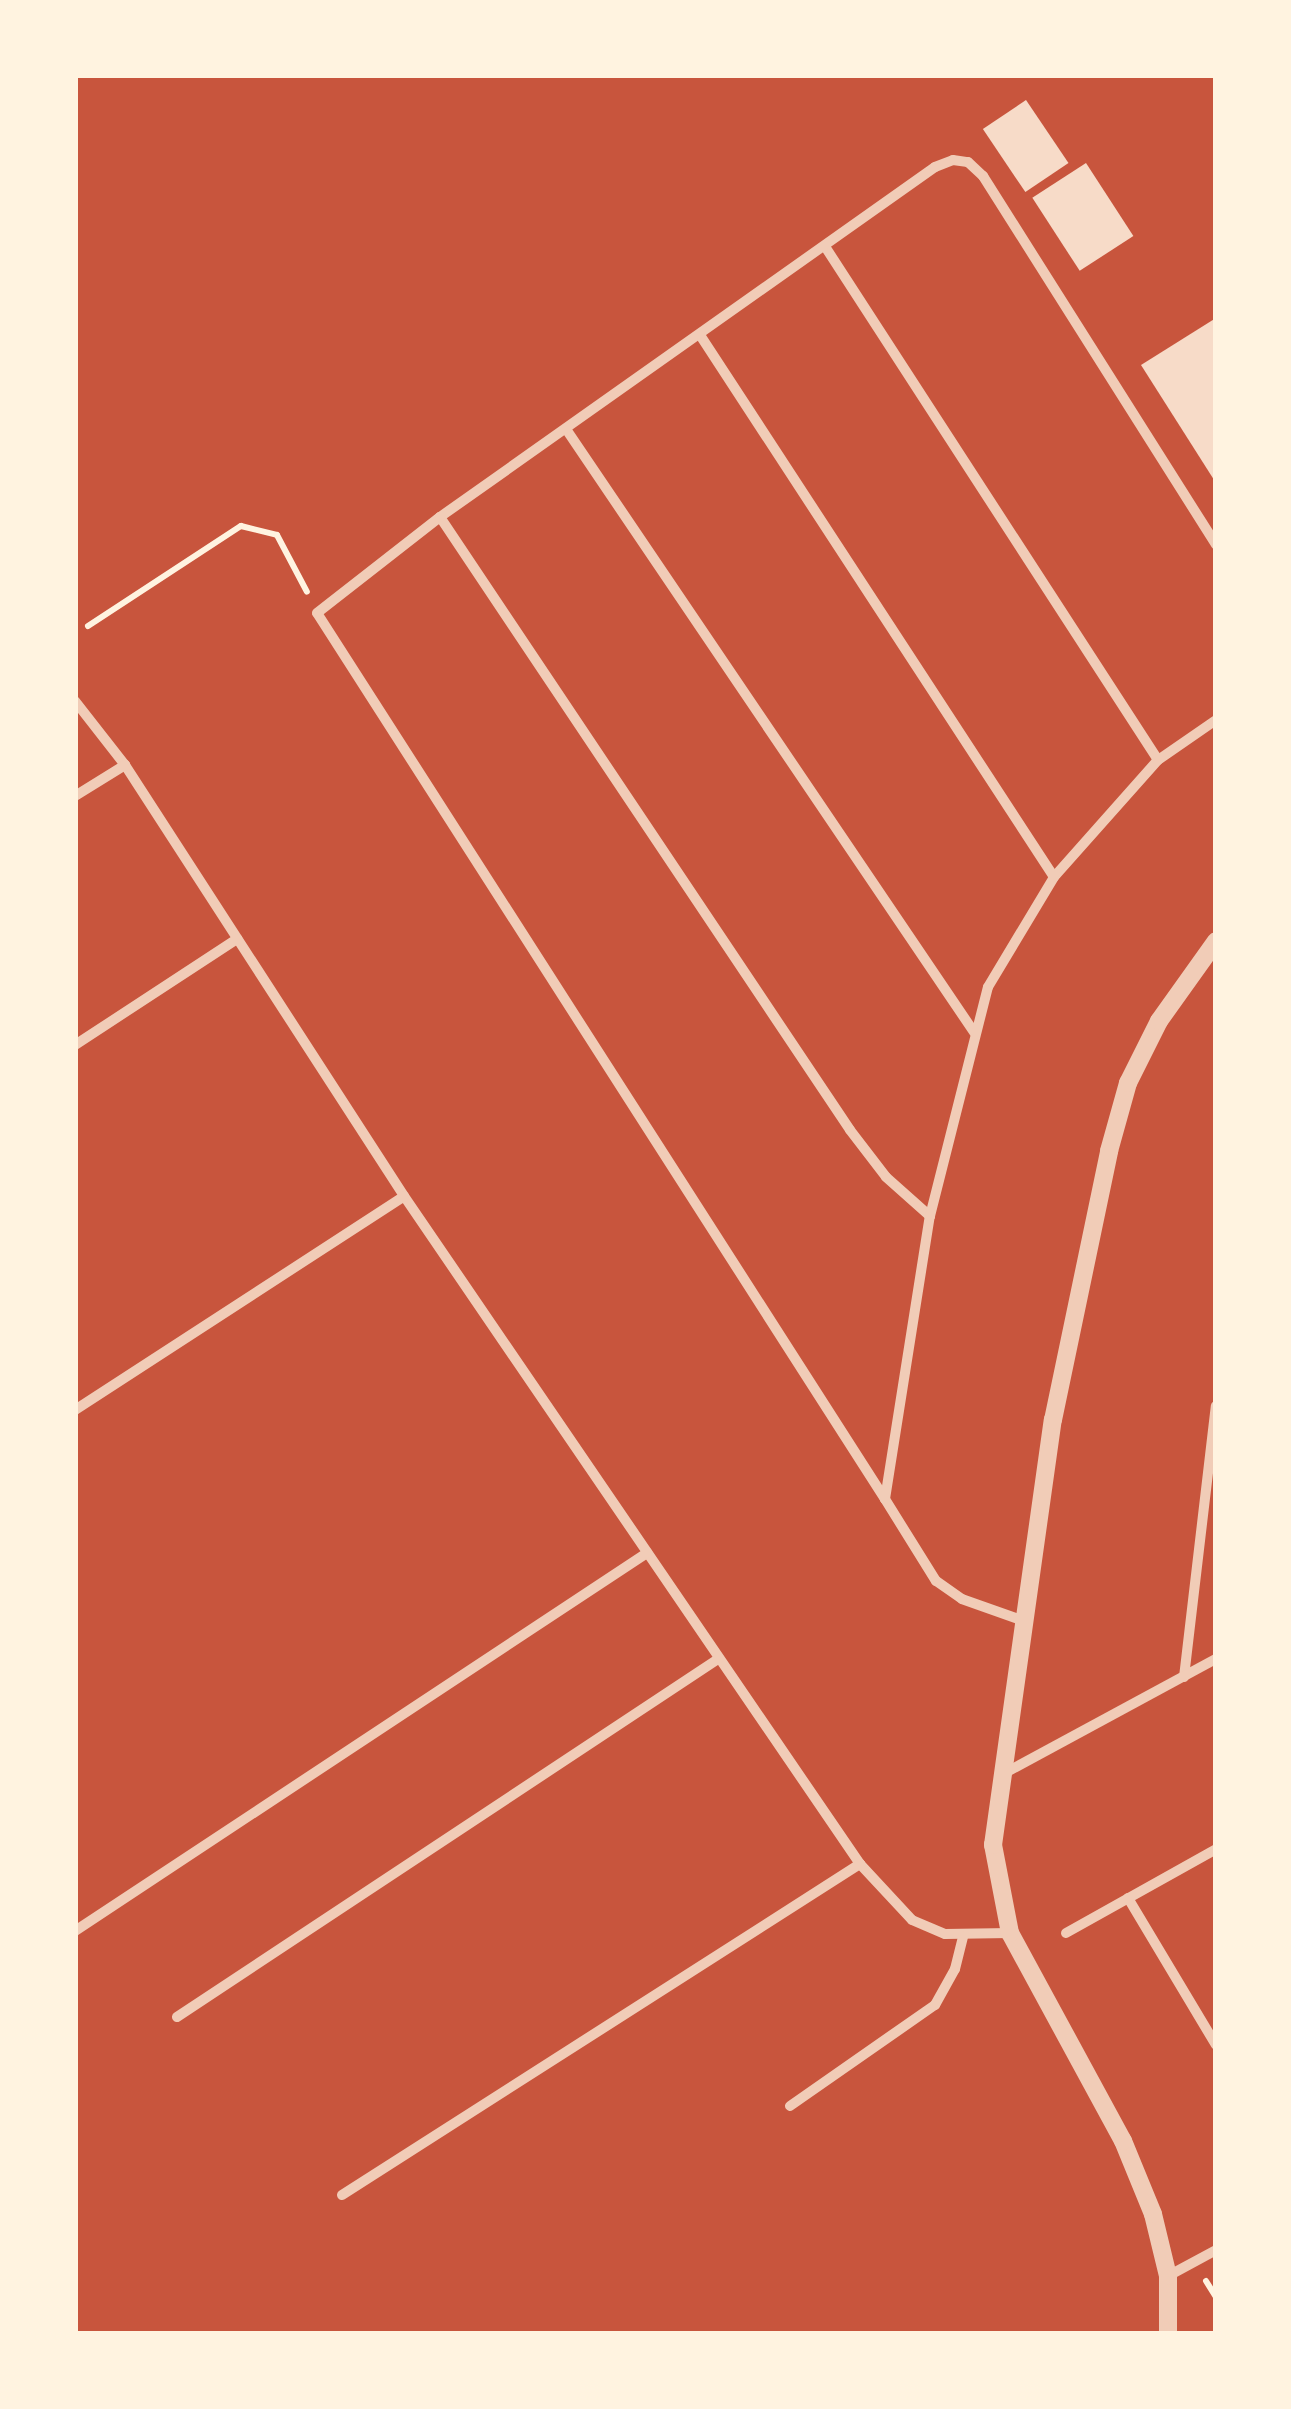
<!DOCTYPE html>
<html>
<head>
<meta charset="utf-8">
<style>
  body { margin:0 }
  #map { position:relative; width:1291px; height:2409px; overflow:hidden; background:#c8553d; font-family:"PT Sans Narrow",sans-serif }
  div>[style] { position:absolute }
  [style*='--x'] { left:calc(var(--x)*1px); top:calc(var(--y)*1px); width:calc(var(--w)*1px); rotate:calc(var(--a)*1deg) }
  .building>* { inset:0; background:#f7dbc8; transform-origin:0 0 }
  .path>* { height:6px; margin:-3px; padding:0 3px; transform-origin:3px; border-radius:3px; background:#fff3e0 }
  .minor>* { height:10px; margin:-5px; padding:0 5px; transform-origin:5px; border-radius:5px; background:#f1ccb7 }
  .tertiary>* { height:18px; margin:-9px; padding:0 9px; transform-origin:9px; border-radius:9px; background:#f1ccb7 }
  span { translate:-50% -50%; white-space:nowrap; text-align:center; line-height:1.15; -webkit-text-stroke:9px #fff3e0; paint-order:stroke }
  .frame { position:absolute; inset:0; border:78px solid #fff3e0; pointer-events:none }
</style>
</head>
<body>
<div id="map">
  <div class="building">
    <div style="left:1026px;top:100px;width:76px;height:52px;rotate:56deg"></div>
    <div style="left:1086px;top:163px;width:87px;height:64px;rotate:57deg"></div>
    <div style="clip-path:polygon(1216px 318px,1216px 483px,1141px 365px)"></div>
  </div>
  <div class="path">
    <div style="--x:88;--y:626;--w:183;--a:-33.2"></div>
    <div style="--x:241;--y:526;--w:37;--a:14"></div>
    <div style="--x:277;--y:535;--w:64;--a:62.2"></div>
    <div style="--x:1206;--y:2281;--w:19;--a:58"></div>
  </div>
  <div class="minor">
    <div style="--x:826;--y:248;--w:610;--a:57.04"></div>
    <div style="--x:700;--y:335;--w:647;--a:56.85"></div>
    <div style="--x:566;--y:429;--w:728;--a:55.92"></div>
    <div style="--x:440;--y:517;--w:737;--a:56.22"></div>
    <div style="--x:850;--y:1130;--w:59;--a:52.5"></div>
    <div style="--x:886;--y:1177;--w:59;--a:41.6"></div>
    <div style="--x:75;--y:701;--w:81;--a:52"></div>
    <div style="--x:125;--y:765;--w:513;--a:57.08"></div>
    <div style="--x:404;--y:1196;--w:809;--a:55.68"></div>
    <div style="--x:860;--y:1864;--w:76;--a:47.1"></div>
    <div style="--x:912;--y:1920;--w:36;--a:23"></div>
    <div style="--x:945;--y:1934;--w:65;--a:-0.9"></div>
    <div style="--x:75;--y:796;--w:59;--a:-31.8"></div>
    <div style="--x:75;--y:1045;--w:194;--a:-33.2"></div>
    <div style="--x:75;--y:1410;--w:392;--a:-33"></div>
    <div style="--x:885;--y:1499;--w:1052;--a:-122.66"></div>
    <div style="--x:317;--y:613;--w:156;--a:-38"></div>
    <div style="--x:440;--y:517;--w:606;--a:-35.26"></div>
    <div style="--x:935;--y:167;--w:19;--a:-21"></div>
    <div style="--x:953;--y:160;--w:15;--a:8"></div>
    <div style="--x:968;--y:162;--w:21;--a:43"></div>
    <div style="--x:983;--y:176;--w:436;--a:57.7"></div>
    <div style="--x:1024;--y:1621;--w:66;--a:-160.5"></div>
    <div style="--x:962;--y:1599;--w:32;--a:-145"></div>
    <div style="--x:936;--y:1581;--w:97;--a:-121.9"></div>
    <div style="--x:885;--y:1499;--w:287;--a:-81"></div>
    <div style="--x:930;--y:1216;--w:236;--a:-75.8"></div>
    <div style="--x:988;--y:987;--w:128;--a:-59"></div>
    <div style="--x:1054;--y:877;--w:157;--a:-48.4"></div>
    <div style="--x:1158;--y:760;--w:70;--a:-34.6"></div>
    <div style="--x:1184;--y:1677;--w:273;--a:-83.3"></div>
    <div style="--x:1003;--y:1774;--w:242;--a:-28.4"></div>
    <div style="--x:1128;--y:1898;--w:171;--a:59.1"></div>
    <div style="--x:75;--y:1931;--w:686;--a:-33.46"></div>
    <div style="--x:1066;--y:1933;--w:172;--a:-29.2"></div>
    <div style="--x:177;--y:2017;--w:649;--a:-33.49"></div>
    <div style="--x:790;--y:2106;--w:177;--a:-34.9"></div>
    <div style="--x:935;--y:2005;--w:41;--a:-60.9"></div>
    <div style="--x:955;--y:1969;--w:34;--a:-76"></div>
    <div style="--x:342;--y:2195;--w:615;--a:-32.58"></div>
    <div style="--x:1168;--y:2276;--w:55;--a:-28.4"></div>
  </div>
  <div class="tertiary">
    <div style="--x:1168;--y:2334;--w:58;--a:-90"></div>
    <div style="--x:1168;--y:2276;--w:64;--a:-103.6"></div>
    <div style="--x:1153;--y:2214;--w:79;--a:-112.3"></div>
    <div style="--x:1123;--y:2141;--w:237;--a:-118.5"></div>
    <div style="--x:1010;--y:1933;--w:90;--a:-100.9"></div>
    <div style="--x:993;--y:1845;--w:429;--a:-82"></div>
    <div style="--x:1053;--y:1420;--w:275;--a:-78.2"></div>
    <div style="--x:1109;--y:1151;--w:71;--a:-74.4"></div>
    <div style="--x:1128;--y:1083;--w:69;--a:-63.4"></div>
    <div style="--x:1159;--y:1021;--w:98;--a:-54.5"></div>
  </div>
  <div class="frame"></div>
</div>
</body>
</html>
